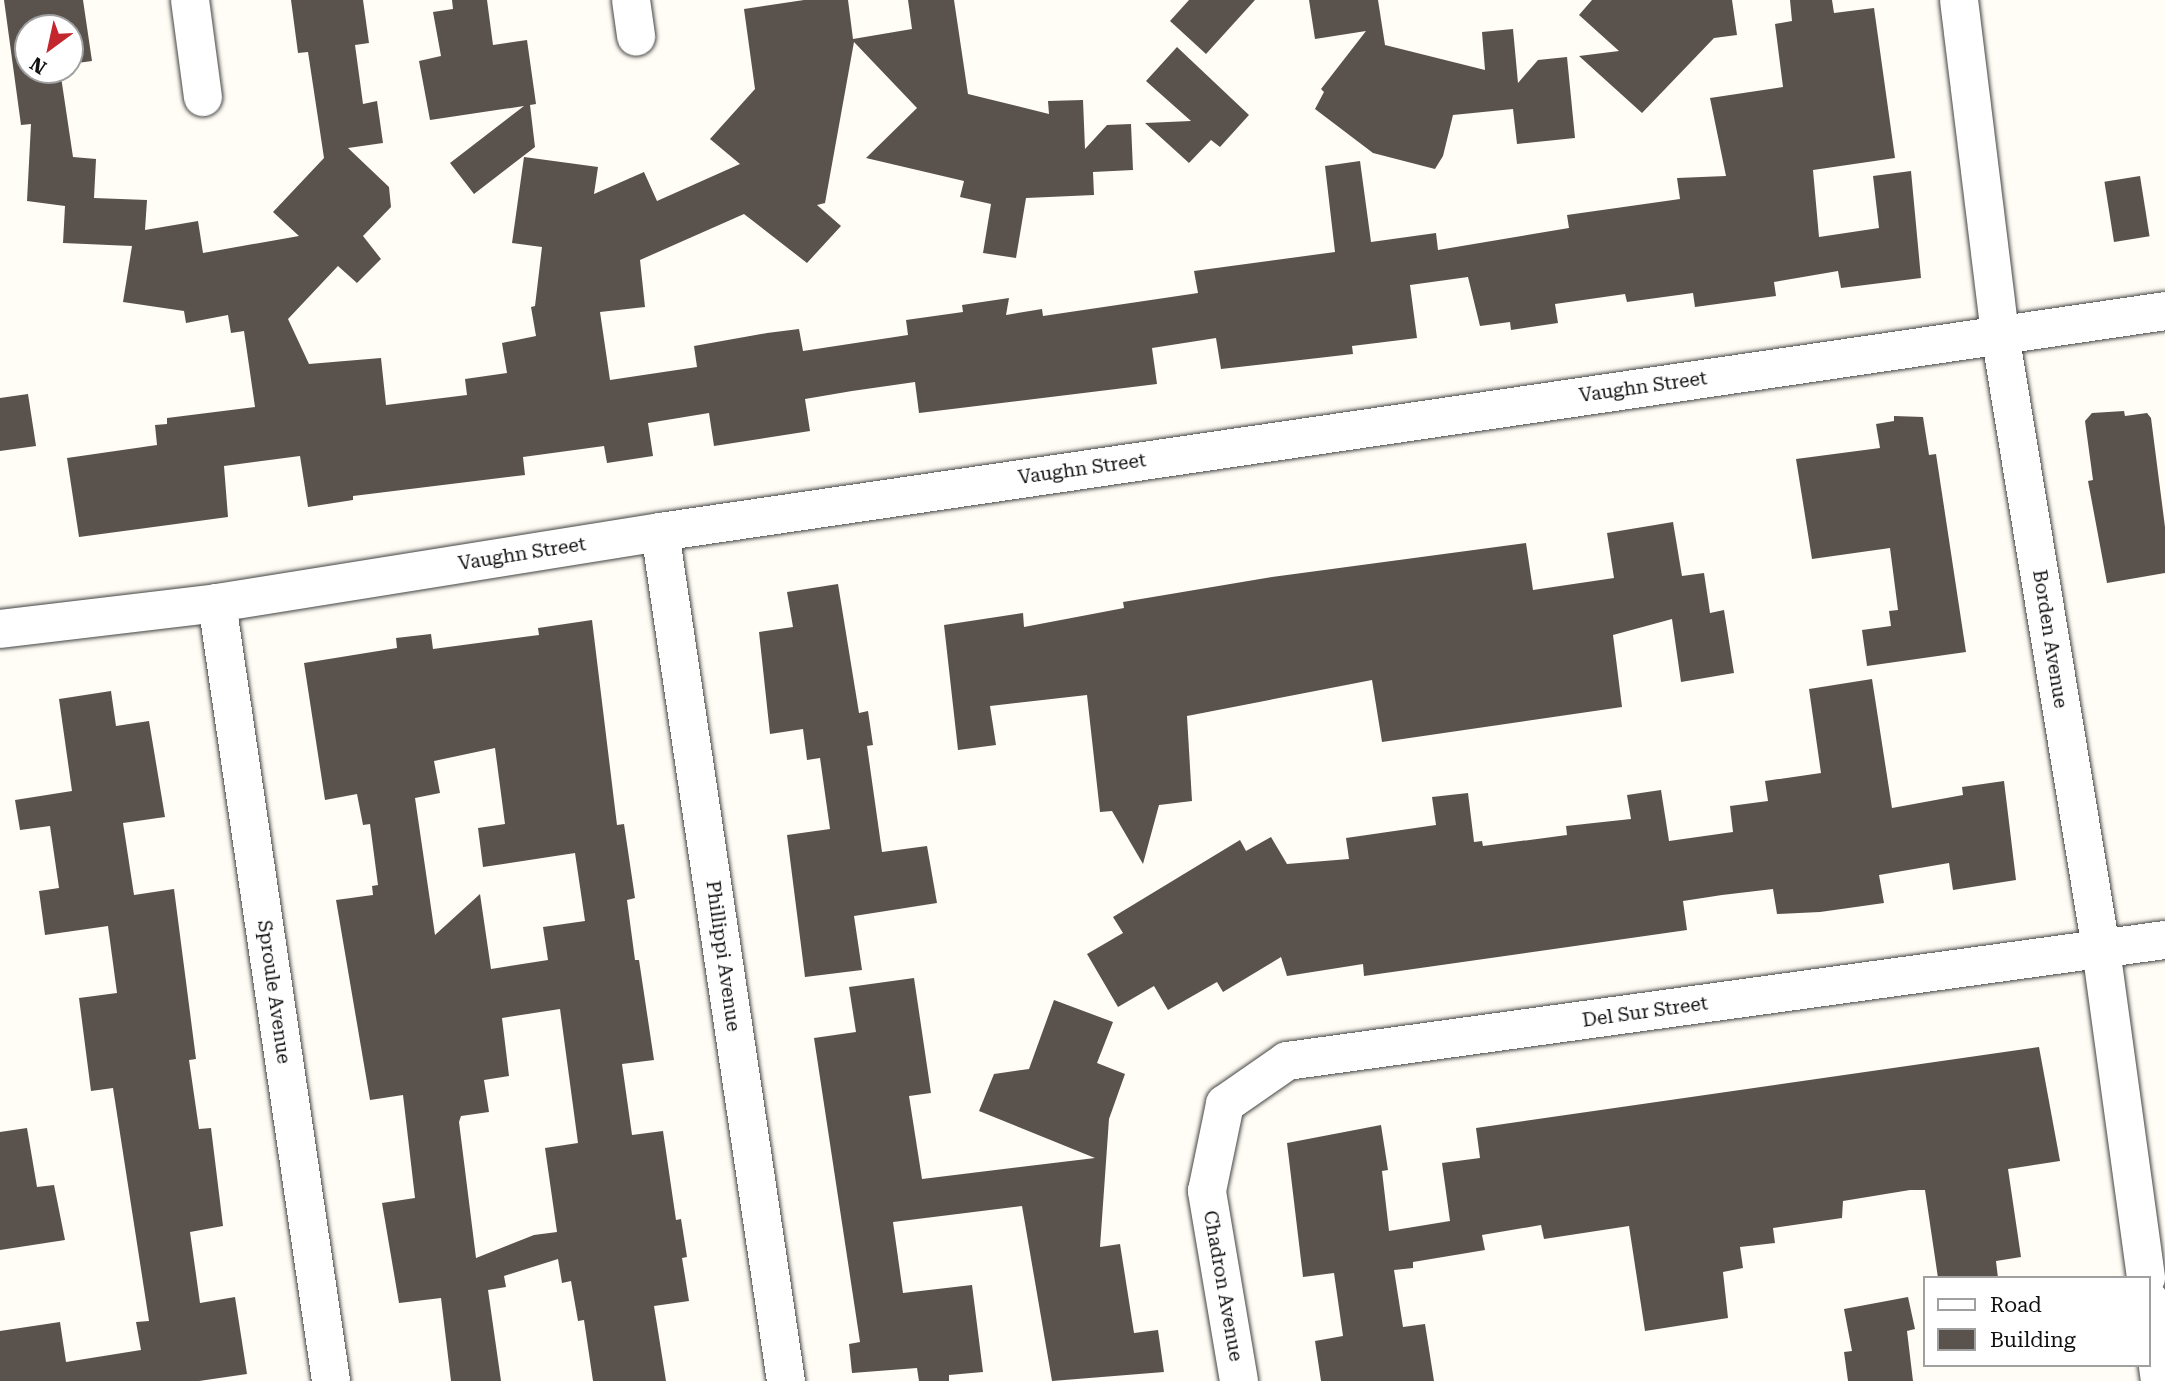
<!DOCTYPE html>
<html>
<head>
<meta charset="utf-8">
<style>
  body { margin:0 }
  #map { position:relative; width:2165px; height:1381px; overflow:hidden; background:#fffdf5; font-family:"Roboto Serif",serif }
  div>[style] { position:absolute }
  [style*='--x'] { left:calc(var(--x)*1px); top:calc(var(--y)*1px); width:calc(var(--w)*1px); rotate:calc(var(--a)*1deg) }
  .building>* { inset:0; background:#5a524d; transform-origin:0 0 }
  .roads { filter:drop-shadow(0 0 2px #444) drop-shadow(0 0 2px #444) }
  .minor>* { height:38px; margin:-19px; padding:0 19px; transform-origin:19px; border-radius:19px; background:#fff }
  span { translate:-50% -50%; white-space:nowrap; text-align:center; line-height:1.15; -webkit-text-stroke:7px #fff; paint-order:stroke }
  .street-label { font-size:19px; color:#111 }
  .legend { position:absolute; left:1923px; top:1276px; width:228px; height:91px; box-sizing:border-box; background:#fff; border:2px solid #a0a0a0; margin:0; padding:9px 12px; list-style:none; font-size:21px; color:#111 }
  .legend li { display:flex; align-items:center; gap:14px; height:35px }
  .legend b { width:35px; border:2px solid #a0a0a0 }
  .north { position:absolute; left:14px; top:14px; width:70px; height:70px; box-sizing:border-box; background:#fff; border:2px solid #a0a0a0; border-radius:50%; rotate:213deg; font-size:19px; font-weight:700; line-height:28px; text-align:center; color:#111 }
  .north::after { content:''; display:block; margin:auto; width:24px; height:32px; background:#c4262e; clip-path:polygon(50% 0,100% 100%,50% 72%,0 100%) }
</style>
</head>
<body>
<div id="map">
  <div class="building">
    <div style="clip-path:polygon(4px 0,83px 0,92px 61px,70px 64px,70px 28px,28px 28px,28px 70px,60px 70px,73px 157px,96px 159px,94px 198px,147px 200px,145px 230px,198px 221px,203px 253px,299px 236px,273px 212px,324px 158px,308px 52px,298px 53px,291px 0,363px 0,369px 43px,355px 45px,363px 104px,377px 101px,383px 143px,348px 148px,389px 187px,391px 207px,363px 236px,381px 259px,357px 283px,338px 266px,288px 319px,309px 364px,381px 358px,386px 405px,467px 395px,465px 379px,507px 373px,502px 343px,536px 336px,531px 307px,535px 306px,542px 247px,512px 243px,524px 157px,598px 167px,594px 194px,644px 172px,657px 201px,740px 164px,710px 139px,755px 89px,744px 9px,804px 0,848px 0,853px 39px,912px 29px,908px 0,954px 0,968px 94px,1049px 114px,1048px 101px,1083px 100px,1085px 149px,1107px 125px,1131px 124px,1133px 170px,1093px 172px,1094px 195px,1026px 198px,1016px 258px,983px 253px,991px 204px,960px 197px,964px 181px,866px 158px,917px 108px,854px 42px,825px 203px,817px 205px,841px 226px,807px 263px,744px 214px,640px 260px,645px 307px,600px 312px,610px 380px,697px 367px,694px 346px,767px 333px,799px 329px,803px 351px,908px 335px,906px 320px,963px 312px,962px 305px,1009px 298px,1006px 315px,1042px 309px,1043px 316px,1198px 293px,1194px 271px,1335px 252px,1325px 166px,1360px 161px,1371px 242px,1436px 233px,1438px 250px,1569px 228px,1567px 215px,1680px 199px,1677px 178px,1726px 176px,1710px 98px,1783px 87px,1775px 24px,1792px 21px,1790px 0,1832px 0,1834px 13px,1874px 8px,1895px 158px,1813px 170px,1819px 237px,1879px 228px,1873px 176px,1911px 171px,1921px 278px,1841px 288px,1838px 271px,1774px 282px,1776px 296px,1695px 307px,1693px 293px,1627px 302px,1625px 294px,1555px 304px,1558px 323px,1511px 330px,1510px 322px,1480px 326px,1468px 277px,1410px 285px,1417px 338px,1352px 346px,1353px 354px,1221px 369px,1216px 338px,1152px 348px,1157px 384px,919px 413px,915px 382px,852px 391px,805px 399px,810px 431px,714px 446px,709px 413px,648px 423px,653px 456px,607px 463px,604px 446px,523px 457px,525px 475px,353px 496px,353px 500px,308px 507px,300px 456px,224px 466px,228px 517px,79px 537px,67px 458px,157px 445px,155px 425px,167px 424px,167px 418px,255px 407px,244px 331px,231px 333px,228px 315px,186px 323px,184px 311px,123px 302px,132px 246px,63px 243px,65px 206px,27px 201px,31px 124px,21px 125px)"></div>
    <div style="clip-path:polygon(452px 0,487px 0,493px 45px,527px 40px,536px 104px,530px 105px,535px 147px,474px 194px,450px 163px,524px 106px,430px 120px,419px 61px,441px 56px,433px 12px,453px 9px)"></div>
    <div style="clip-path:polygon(1189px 0,1255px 0,1206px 54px,1170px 21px)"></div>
    <div style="clip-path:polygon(1309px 0,1378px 0,1385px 45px,1485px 70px,1482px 32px,1513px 29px,1518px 83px,1538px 60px,1567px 57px,1575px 138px,1517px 144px,1513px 109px,1453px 115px,1443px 156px,1435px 169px,1373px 153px,1315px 109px,1324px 92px,1321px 89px,1366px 31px,1315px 39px)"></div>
    <div style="clip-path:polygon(1592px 0,1732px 0,1737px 35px,1714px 38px,1642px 113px,1579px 56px,1619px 51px,1579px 15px)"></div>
    <div style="clip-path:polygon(1177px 47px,1249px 115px,1220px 147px,1211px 140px,1189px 163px,1145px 123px,1191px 121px,1146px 81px)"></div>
    <div style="left:2140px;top:176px;width:61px;height:36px;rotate:81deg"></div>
    <div style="clip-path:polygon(28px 394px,36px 446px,0 451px,0 398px)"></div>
    <div style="clip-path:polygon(2124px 411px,2125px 416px,2147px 413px,2151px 418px,2165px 527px,2165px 573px,2107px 583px,2088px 481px,2093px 480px,2085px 421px,2092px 413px)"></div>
    <div style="clip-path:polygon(1894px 416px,1923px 417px,1929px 455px,1936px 454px,1966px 652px,1867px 666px,1862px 630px,1891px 626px,1889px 611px,1898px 610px,1890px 548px,1812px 559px,1796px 459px,1880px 448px,1876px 424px,1894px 421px)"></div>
    <div style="clip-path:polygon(1673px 522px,1682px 576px,1704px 573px,1710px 613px,1724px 610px,1734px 673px,1681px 682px,1672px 619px,1613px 635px,1622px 707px,1382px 742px,1372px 680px,1187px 716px,1192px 801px,1159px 805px,1143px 864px,1112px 811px,1100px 812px,1087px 695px,990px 706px,996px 745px,958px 750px,944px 625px,1023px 613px,1024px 627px,1124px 608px,1123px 602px,1272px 577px,1526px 543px,1533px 590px,1614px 578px,1607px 533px)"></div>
    <div style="clip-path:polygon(838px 584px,859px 713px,868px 711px,873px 745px,867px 746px,882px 852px,927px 846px,937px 903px,854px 916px,862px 970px,805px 977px,787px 835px,830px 829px,820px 758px,807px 760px,803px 729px,770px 734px,759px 632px,793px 627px,787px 592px)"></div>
    <div style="clip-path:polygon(evenodd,592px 620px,617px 825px,624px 824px,635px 898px,627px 900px,635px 960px,639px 960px,654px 1060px,622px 1064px,632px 1135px,663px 1131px,676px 1220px,681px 1219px,687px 1257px,682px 1258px,689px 1301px,654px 1306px,666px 1381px,593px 1381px,584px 1320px,578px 1321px,571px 1281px,562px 1283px,558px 1259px,504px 1276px,506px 1287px,488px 1290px,501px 1381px,451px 1381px,441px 1298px,399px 1303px,382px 1203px,415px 1198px,403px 1095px,370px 1100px,336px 900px,373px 895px,372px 886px,378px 885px,370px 824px,363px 825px,357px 794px,325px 800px,304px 663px,397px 648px,396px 638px,431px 634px,433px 649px,539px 635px,538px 628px,592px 620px,495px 748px,505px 824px,478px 828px,483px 867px,575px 853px,585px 921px,543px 927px,548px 960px,491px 969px,480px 894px,435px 935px,415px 798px,440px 793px,434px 761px,495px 748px,592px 620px,560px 1009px,578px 1143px,545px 1148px,557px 1232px,534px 1235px,476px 1258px,459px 1122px,461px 1116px,489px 1112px,484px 1080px,509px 1076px,502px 1018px,560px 1009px)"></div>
    <div style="clip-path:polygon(1872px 679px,1892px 808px,1963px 795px,1962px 787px,2004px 781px,2016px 880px,1953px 890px,1949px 863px,1879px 875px,1884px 903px,1820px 912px,1777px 914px,1773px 889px,1722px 895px,1683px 901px,1687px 930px,1364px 976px,1363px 964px,1287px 976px,1281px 957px,1223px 992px,1217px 982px,1168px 1010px,1154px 986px,1118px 1007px,1087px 954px,1123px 933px,1113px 917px,1240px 840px,1246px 851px,1271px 837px,1287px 864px,1349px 859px,1346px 838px,1436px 825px,1432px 797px,1468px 793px,1474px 842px,1482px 841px,1483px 846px,1567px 835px,1566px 826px,1631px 819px,1627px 795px,1661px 790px,1669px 841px,1733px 832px,1730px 806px,1768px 801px,1765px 781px,1821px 773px,1809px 689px)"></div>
    <div style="clip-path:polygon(111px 691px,116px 726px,149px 721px,165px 817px,123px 823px,134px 895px,174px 889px,196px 1059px,189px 1060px,199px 1129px,211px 1128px,223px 1226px,190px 1232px,200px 1303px,235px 1297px,247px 1374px,199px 1381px,0 1381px,0 1331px,60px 1322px,66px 1362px,141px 1350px,136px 1322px,149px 1321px,113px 1088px,91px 1091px,79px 998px,117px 993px,108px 926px,45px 935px,39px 891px,59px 888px,50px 826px,20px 830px,15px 800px,72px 791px,59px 699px)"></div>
    <div style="clip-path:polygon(914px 978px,931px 1093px,909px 1096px,922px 1179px,1095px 1158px,979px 1111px,994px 1074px,1029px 1069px,1054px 1000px,1113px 1022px,1097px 1063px,1125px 1074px,1109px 1119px,1100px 1247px,1120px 1244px,1134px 1333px,1158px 1330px,1164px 1372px,1052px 1381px,1022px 1206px,893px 1222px,903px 1293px,972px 1285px,983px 1372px,949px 1375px,949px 1381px,919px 1381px,917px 1368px,852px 1373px,849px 1344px,860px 1342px,814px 1038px,856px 1032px,849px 987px)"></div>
    <div style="clip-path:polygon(2039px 1047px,2060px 1161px,2008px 1169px,2021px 1257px,1996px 1261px,1998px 1278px,1938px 1278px,1925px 1190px,1910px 1190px,1843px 1201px,1842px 1218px,1773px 1228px,1775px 1243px,1740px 1247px,1743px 1268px,1723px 1272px,1728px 1318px,1645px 1331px,1629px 1226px,1544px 1239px,1541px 1225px,1482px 1235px,1485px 1250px,1413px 1262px,1413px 1268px,1394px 1270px,1403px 1327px,1425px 1324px,1434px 1381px,1321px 1381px,1315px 1341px,1343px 1336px,1334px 1273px,1303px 1277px,1287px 1143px,1381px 1125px,1388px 1170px,1382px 1171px,1389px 1231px,1450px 1221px,1442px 1163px,1480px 1158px,1476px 1128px)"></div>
    <div style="clip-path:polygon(27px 1128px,37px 1187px,54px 1185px,65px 1240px,0 1250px,0 1132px)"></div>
    <div style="clip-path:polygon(1908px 1297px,1915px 1329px,1907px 1331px,1913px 1381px,1848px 1381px,1844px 1352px,1852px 1351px,1844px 1309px)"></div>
  </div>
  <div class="roads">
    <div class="minor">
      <div style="--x:190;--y:0;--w:98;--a:82.4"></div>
      <div style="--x:631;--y:0;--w:37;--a:82"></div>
      <div style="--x:1959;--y:0;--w:337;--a:83"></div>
      <div style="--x:2000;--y:334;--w:623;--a:80.67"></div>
      <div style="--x:2101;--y:949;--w:332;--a:82.2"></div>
      <div style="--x:660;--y:532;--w:858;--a:81.56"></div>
      <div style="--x:217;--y:603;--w:786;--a:81.66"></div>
      <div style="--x:0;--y:629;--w:219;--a:-6.8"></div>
      <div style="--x:217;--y:603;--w:449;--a:-9.1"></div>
      <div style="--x:660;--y:532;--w:1521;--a:-8.35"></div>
      <div style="--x:2149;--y:1300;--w:82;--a:82.3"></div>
      <div style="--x:1239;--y:1381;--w:193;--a:-99.6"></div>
      <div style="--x:1207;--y:1191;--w:89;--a:-78.3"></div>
      <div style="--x:1225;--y:1104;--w:75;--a:-34.7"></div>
      <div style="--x:1287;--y:1061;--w:886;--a:-7.85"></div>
    </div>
  </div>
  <div class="street-label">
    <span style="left:1643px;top:387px;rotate:-8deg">Vaughn Street</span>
    <span style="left:1082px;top:469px;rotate:-8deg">Vaughn Street</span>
    <span style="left:522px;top:554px;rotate:-9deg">Vaughn Street</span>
    <span style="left:2050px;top:639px;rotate:81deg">Borden Avenue</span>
    <span style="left:723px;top:956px;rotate:82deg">Phillippi Avenue</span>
    <span style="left:274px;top:992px;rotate:82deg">Sproule Avenue</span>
    <span style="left:1645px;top:1012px;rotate:-8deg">Del Sur Street</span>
    <span style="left:1223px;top:1286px;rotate:80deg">Chadron Avenue</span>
  </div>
  <ul class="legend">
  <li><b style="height:9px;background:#fff"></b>Road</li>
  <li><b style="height:19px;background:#5a524d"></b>Building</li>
  </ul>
  <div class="north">N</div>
</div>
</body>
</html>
